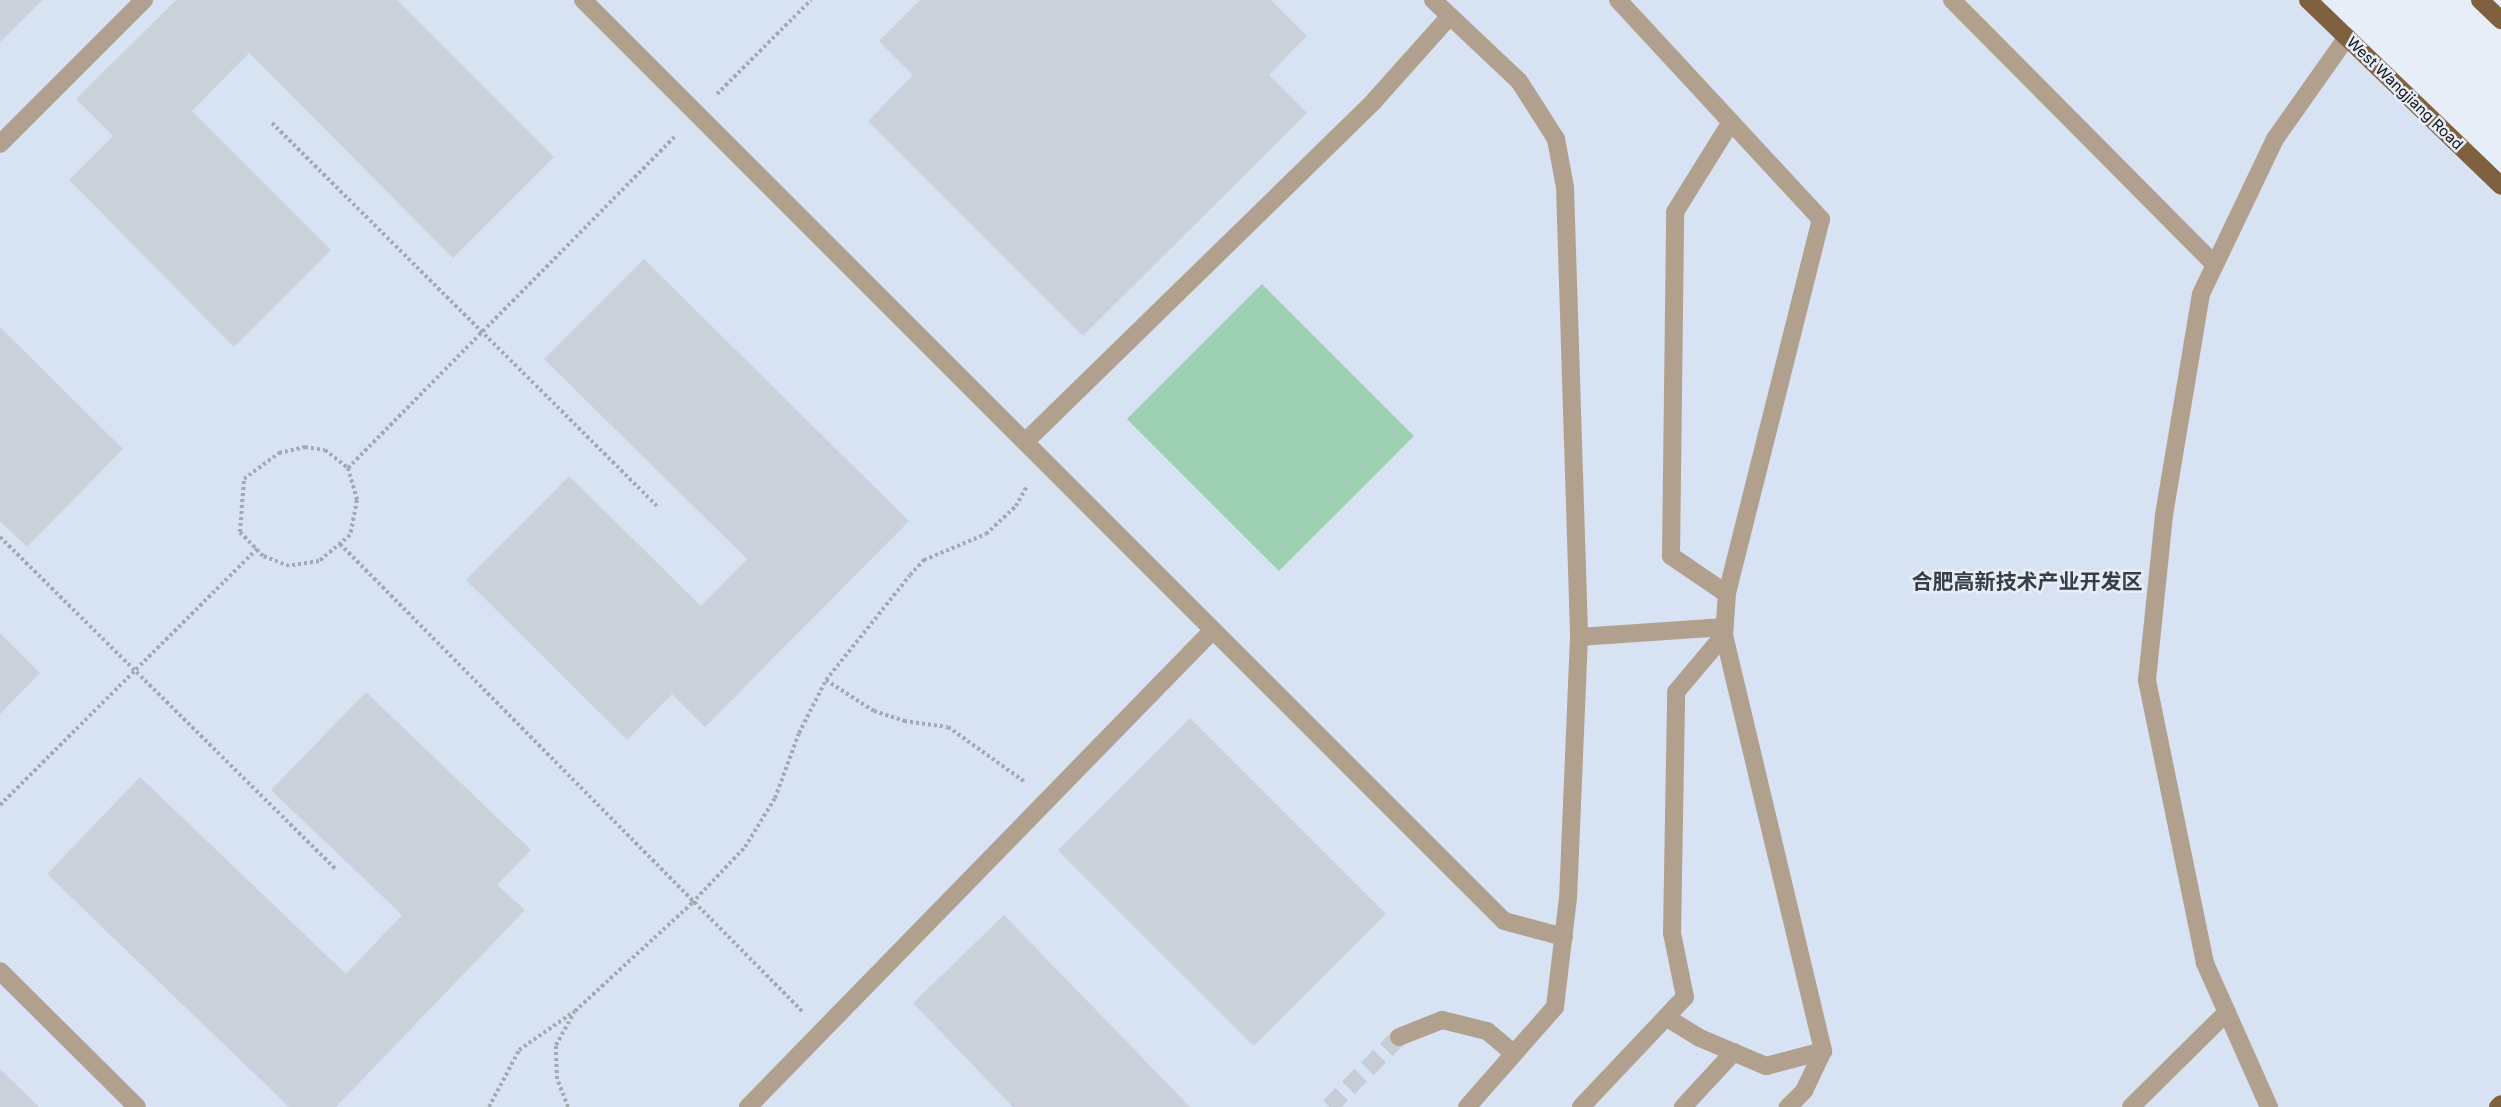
<!DOCTYPE html>
<html>
<head>
<meta charset="utf-8">
<style>
  body { margin:0 }
  #map { position:relative; width:2501px; height:1107px; overflow:hidden; background:#e7eef8; font-family:Inter,"Noto Sans SC",sans-serif }
  div>[style] { position:absolute }
  [style*='--x'] { left:calc(var(--x)*1px); top:calc(var(--y)*1px); width:calc(var(--w)*1px); rotate:calc(var(--a)*1deg) }
  .built>* { inset:0; background:#d7e2f3 }
  .green>* { inset:0; background:#9dd0b3; transform-origin:0 0 }
  .building>* { inset:0; background:#cad1db; transform-origin:0 0 }
  .minor-tunnel>* { height:18px; margin-top:-9px; transform-origin:0; background:repeating-linear-gradient(90deg,#c7cdd6 0 18px,transparent 0 27px) }
  .path>* { height:4px; margin-top:-2px; transform-origin:0; background:repeating-linear-gradient(90deg,#a3a9b1 0 3px,transparent 0 6px) }
  .minor>* { height:18px; margin:-9px; padding:0 9px; transform-origin:9px; border-radius:9px; background:#b2a08e }
  .major>* { height:18px; margin:-9px; padding:0 9px; transform-origin:9px; border-radius:9px; background:#7f603f }
  span { translate:-50% -50%; white-space:nowrap; text-align:center; line-height:1.15; -webkit-text-stroke:5px #e7eef8; paint-order:stroke }
  .street-label { font-size:15px; color:#0f1215 }
  .district-label { font-size:21px; color:#393e46; font-weight:700 }
</style>
</head>
<body>
<div id="map">
  <div class="built">
    <div style="clip-path:polygon(0 0,2308px 0,2501px 186px,2501px 1104px,2498px 1107px,0 1107px)"></div>
  </div>
  <div class="green">
    <div style="left:1262px;top:284px;width:215px;height:191px;rotate:45deg"></div>
  </div>
  <div class="building">
    <div style="clip-path:polygon(0 0,43px 0,0 42px)"></div>
    <div style="clip-path:polygon(176px 0,397px 0,554px 157px,453px 258px,249px 53px,192px 111px,331px 250px,234px 347px,69px 180px,113px 136px,76px 99px)"></div>
    <div style="clip-path:polygon(920px 0,1271px 0,1307px 36px,1269px 75px,1307px 113px,1083px 336px,868px 121px,913px 75px,879px 41px)"></div>
    <div style="clip-path:polygon(644px 259px,909px 521px,705px 727px,672px 694px,627px 740px,466px 580px,569px 476px,701px 606px,747px 559px,544px 359px)"></div>
    <div style="clip-path:polygon(0 327px,123px 449px,27px 547px,0 521px)"></div>
    <div style="clip-path:polygon(0 633px,40px 673px,0 714px)"></div>
    <div style="clip-path:polygon(366px 692px,531px 850px,497px 885px,525px 910px,336px 1107px,289px 1107px,47px 874px,140px 777px,346px 974px,402px 915px,271px 790px)"></div>
    <div style="left:1190px;top:718px;width:277px;height:187px;rotate:45deg"></div>
    <div style="clip-path:polygon(1004px 915px,1190px 1107px,1013px 1107px,913px 1003px)"></div>
    <div style="clip-path:polygon(0 1069px,39px 1107px,0 1107px)"></div>
  </div>
  <div class="minor-tunnel">
    <div style="--x:1329;--y:1107;--w:99;--a:-45"></div>
  </div>
  <div class="path">
    <div style="--x:717;--y:94;--w:133;--a:-45"></div>
    <div style="--x:272;--y:123;--w:544;--a:44.85"></div>
    <div style="--x:305;--y:447;--w:20;--a:9"></div>
    <div style="--x:325;--y:450;--w:29;--a:38"></div>
    <div style="--x:348;--y:468;--w:33;--a:74"></div>
    <div style="--x:357;--y:500;--w:36;--a:101"></div>
    <div style="--x:350;--y:535;--w:40;--a:140"></div>
    <div style="--x:319;--y:561;--w:30;--a:171"></div>
    <div style="--x:289;--y:566;--w:28;--a:-159"></div>
    <div style="--x:263;--y:556;--w:33;--a:-134"></div>
    <div style="--x:240;--y:532;--w:53;--a:-85.7"></div>
    <div style="--x:244;--y:479;--w:44;--a:-36.6"></div>
    <div style="--x:279;--y:453;--w:27;--a:-13"></div>
    <div style="--x:348;--y:468;--w:467;--a:-45.4"></div>
    <div style="--x:0;--y:537;--w:472;--a:44.7"></div>
    <div style="--x:340;--y:544;--w:657;--a:45.31"></div>
    <div style="--x:826;--y:680;--w:57;--a:32.9"></div>
    <div style="--x:874;--y:711;--w:32;--a:18"></div>
    <div style="--x:904;--y:721;--w:44;--a:7.8"></div>
    <div style="--x:948;--y:727;--w:95;--a:35.5"></div>
    <div style="--x:0;--y:805;--w:363;--a:-44.9"></div>
    <div style="--x:489;--y:1107;--w:64;--a:-62.2"></div>
    <div style="--x:519;--y:1050;--w:68;--a:-34.9"></div>
    <div style="--x:575;--y:1011;--w:159;--a:-42.7"></div>
    <div style="--x:692;--y:903;--w:77;--a:-46.6"></div>
    <div style="--x:745;--y:847;--w:57;--a:-58.5"></div>
    <div style="--x:775;--y:798;--w:69;--a:-69.7"></div>
    <div style="--x:799;--y:733;--w:59;--a:-63"></div>
    <div style="--x:826;--y:680;--w:134;--a:-51.3"></div>
    <div style="--x:910;--y:575;--w:21;--a:-47"></div>
    <div style="--x:924;--y:560;--w:67;--a:-22.8"></div>
    <div style="--x:986;--y:534;--w:41;--a:-43"></div>
    <div style="--x:1016;--y:506;--w:23;--a:-61"></div>
    <div style="--x:568;--y:1107;--w:30;--a:-111"></div>
    <div style="--x:557;--y:1079;--w:34;--a:-92"></div>
    <div style="--x:556;--y:1045;--w:37;--a:-61"></div>
  </div>
  <div class="minor">
    <div style="--x:583;--y:0;--w:1302;--a:45"></div>
    <div style="--x:1504;--y:921;--w:62;--a:14.9"></div>
    <div style="--x:1433;--y:0;--w:118;--a:43.3"></div>
    <div style="--x:1519;--y:81;--w:69;--a:57.5"></div>
    <div style="--x:1556;--y:139;--w:49;--a:79.4"></div>
    <div style="--x:1565;--y:187;--w:450;--a:88.2"></div>
    <div style="--x:1579;--y:637;--w:261;--a:92.4"></div>
    <div style="--x:1568;--y:898;--w:110;--a:96.8"></div>
    <div style="--x:1555;--y:1007;--w:133;--a:131.3"></div>
    <div style="--x:1618;--y:0;--w:299;--a:47.2"></div>
    <div style="--x:1821;--y:219;--w:387;--a:104.1"></div>
    <div style="--x:1727;--y:594;--w:41;--a:94.2"></div>
    <div style="--x:1724;--y:635;--w:428;--a:76.6"></div>
    <div style="--x:1823;--y:1051;--w:44;--a:115.4"></div>
    <div style="--x:1804;--y:1091;--w:23;--a:135"></div>
    <div style="--x:1952;--y:0;--w:373;--a:45.2"></div>
    <div style="--x:0;--y:144;--w:204;--a:-45"></div>
    <div style="--x:1025;--y:442;--w:488;--a:-44.3"></div>
    <div style="--x:1374;--y:101;--w:114;--a:-48.2"></div>
    <div style="--x:1727;--y:594;--w:68;--a:-145.8"></div>
    <div style="--x:1671;--y:556;--w:344;--a:-89.3"></div>
    <div style="--x:1675;--y:212;--w:106;--a:-58.1"></div>
    <div style="--x:1579;--y:637;--w:146;--a:-3.9"></div>
    <div style="--x:0;--y:971;--w:193;--a:44.8"></div>
    <div style="--x:1666;--y:1017;--w:40;--a:32"></div>
    <div style="--x:1700;--y:1038;--w:72;--a:23"></div>
    <div style="--x:1766;--y:1066;--w:59;--a:-14.7"></div>
    <div style="--x:1399;--y:1037;--w:46;--a:-21.6"></div>
    <div style="--x:1442;--y:1020;--w:46;--a:13.7"></div>
    <div style="--x:1487;--y:1031;--w:33;--a:40"></div>
    <div style="--x:748;--y:1107;--w:666;--a:-45.73"></div>
    <div style="--x:1581;--y:1107;--w:151;--a:-46.6"></div>
    <div style="--x:1685;--y:997;--w:65;--a:-101.5"></div>
    <div style="--x:1672;--y:933;--w:241;--a:-89"></div>
    <div style="--x:1676;--y:692;--w:75;--a:-49.9"></div>
    <div style="--x:1683;--y:1107;--w:75;--a:-47.2"></div>
    <div style="--x:2131;--y:1107;--w:135;--a:-44.7"></div>
    <div style="--x:2269;--y:1107;--w:158;--a:-114"></div>
    <div style="--x:2205;--y:963;--w:289;--a:-101.6"></div>
    <div style="--x:2147;--y:680;--w:166;--a:-84.1"></div>
    <div style="--x:2164;--y:515;--w:224;--a:-80.5"></div>
    <div style="--x:2201;--y:294;--w:172;--a:-64.5"></div>
    <div style="--x:2275;--y:139;--w:125;--a:-54.8"></div>
  </div>
  <div class="major">
    <div style="--x:2308;--y:0;--w:268;--a:43.9"></div>
    <div style="--x:2480;--y:0;--w:29;--a:44"></div>
    <div style="--x:2498;--y:1107;--w:4;--a:-45"></div>
  </div>
  <div class="street-label">
    <span style="left:2405px;top:93px;rotate:44deg">West Wangjiang Road</span>
  </div>
  <div class="district-label">
    <span style="left:2027px;top:582px">合肥高新技术产业开发区</span>
  </div>
</div>
</body>
</html>
